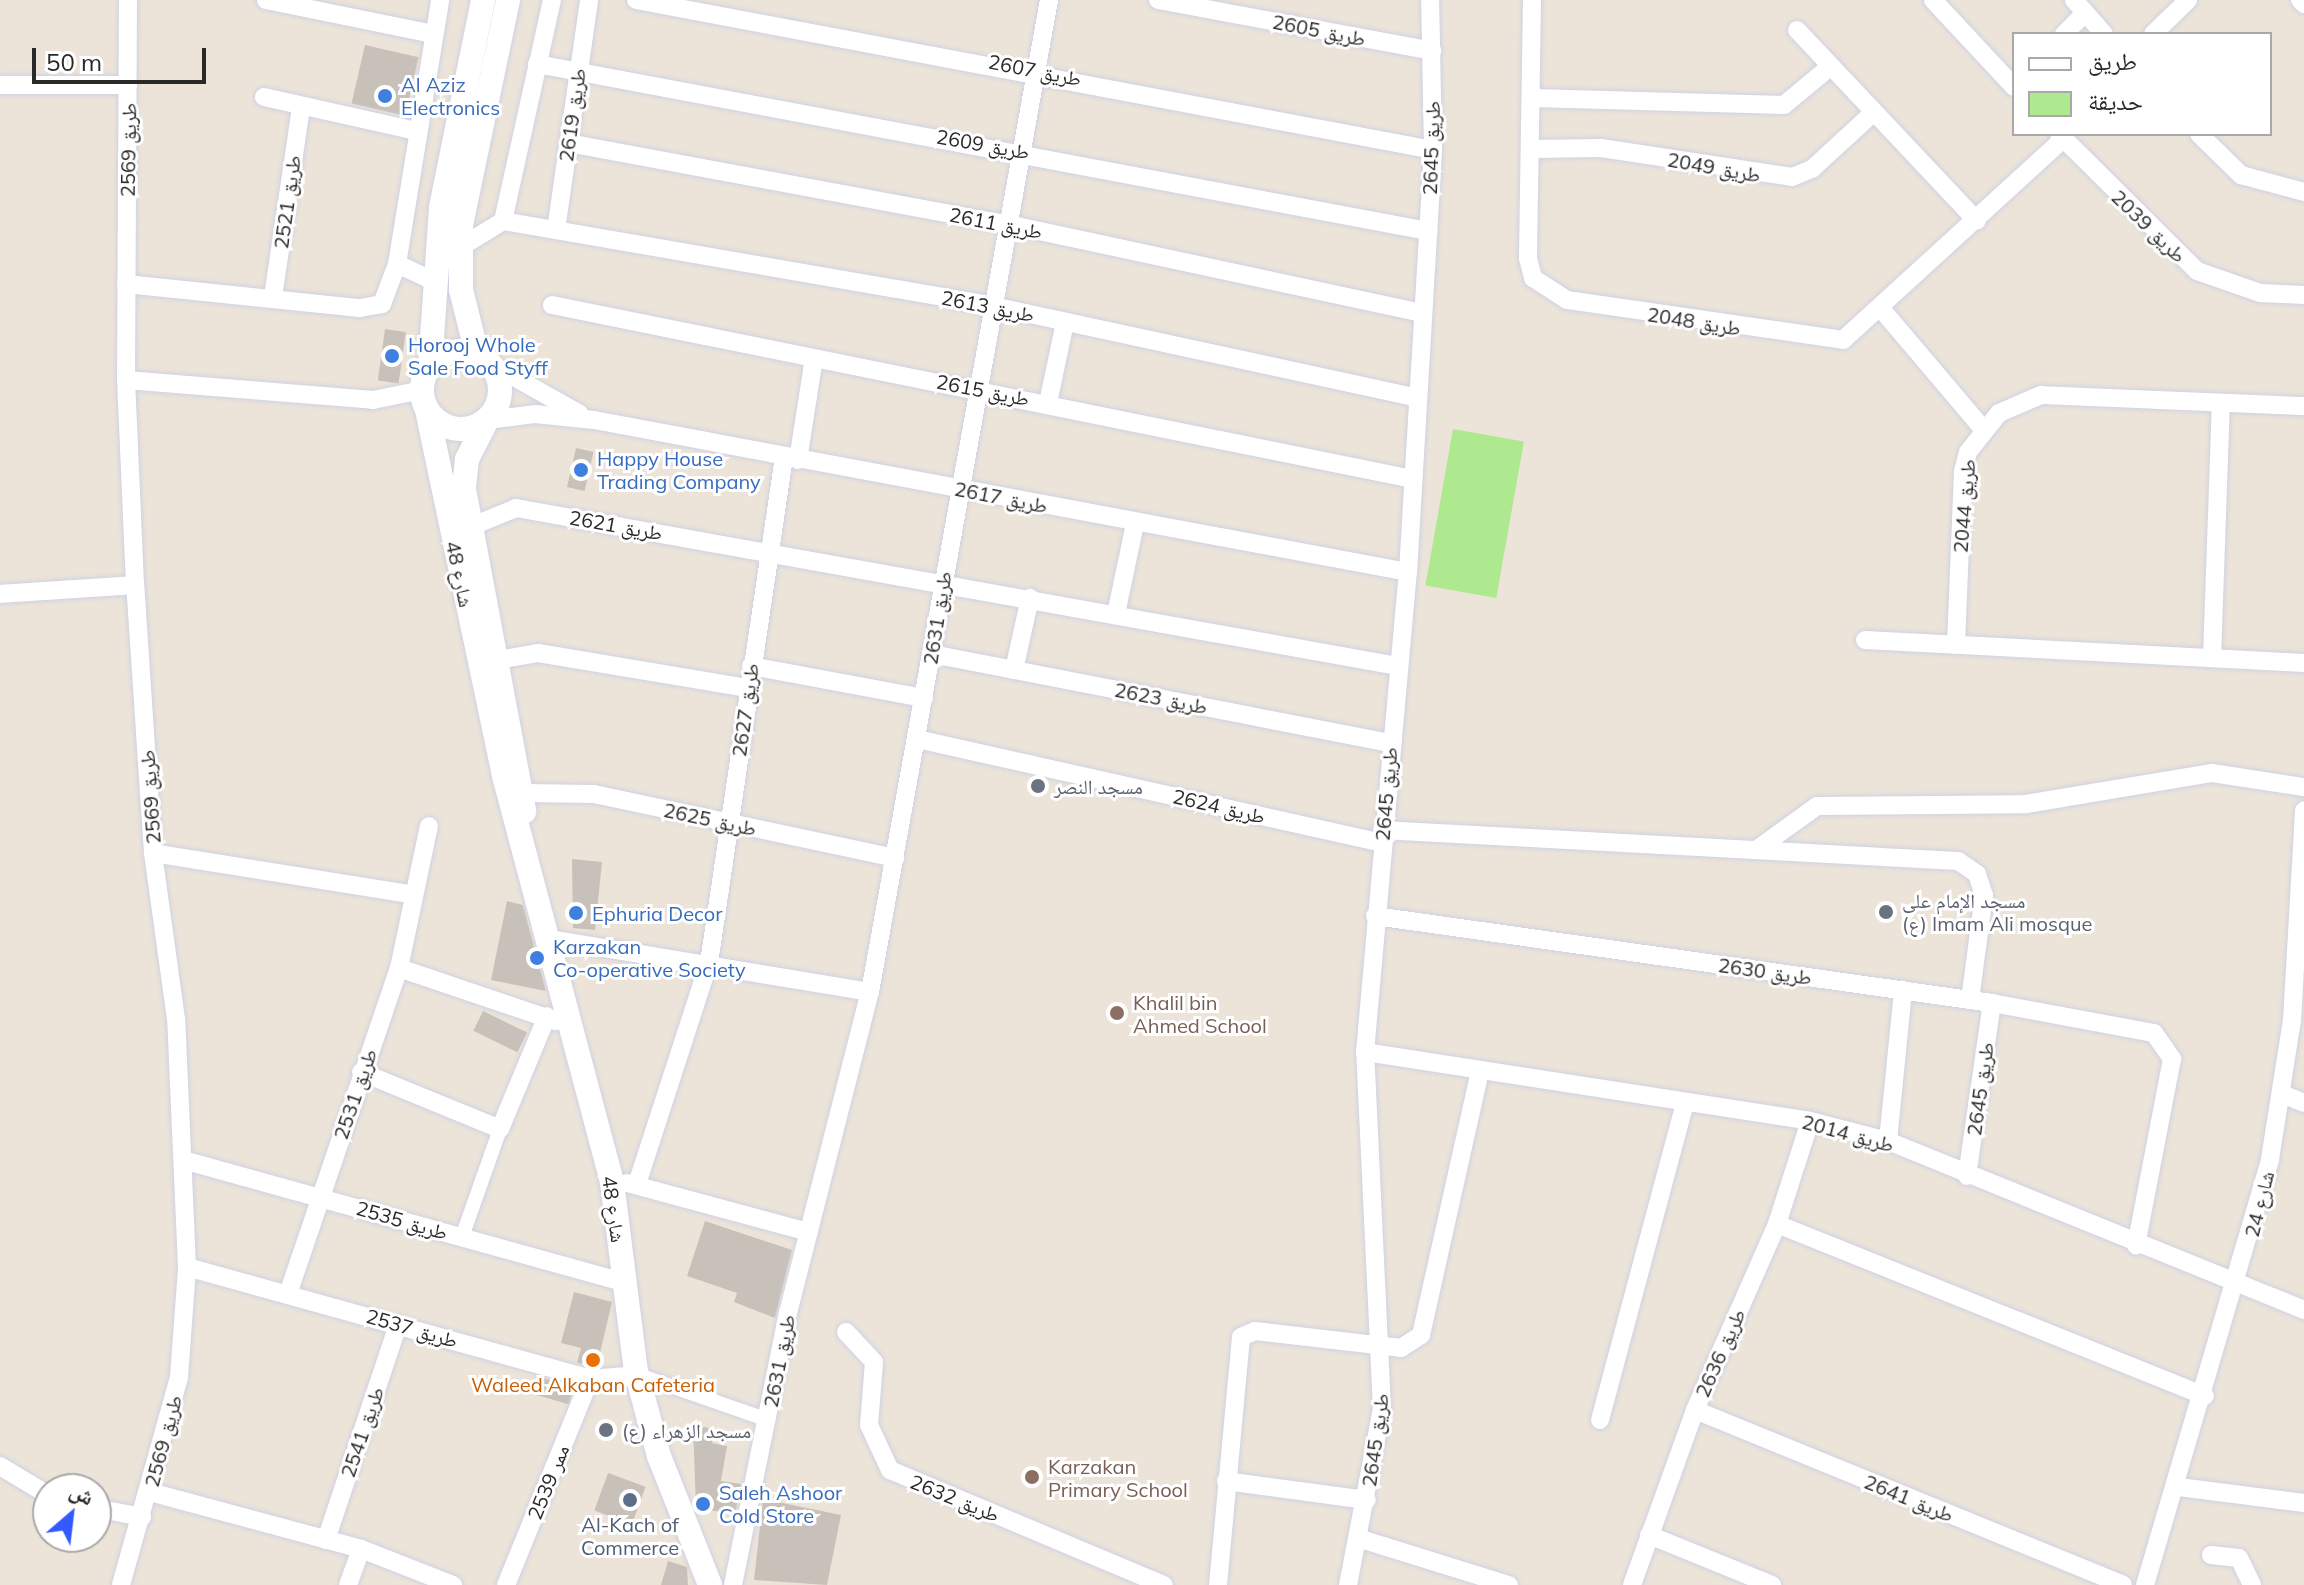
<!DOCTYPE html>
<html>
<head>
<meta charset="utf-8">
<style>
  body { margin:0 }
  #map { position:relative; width:2304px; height:1585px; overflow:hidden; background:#ede4d9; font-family:Mulish,"Noto Naskh Arabic",sans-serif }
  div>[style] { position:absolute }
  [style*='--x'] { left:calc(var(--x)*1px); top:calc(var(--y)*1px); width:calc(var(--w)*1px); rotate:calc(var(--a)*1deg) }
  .green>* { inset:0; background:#aee990; transform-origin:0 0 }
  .building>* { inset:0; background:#c8c1b9; transform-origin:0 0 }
  .roads { filter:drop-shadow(0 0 2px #ced2e3) drop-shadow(0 0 2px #ced2e3) }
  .pedestrian>* { height:14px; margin:-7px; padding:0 7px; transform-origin:7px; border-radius:7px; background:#fff }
  .minor>* { height:18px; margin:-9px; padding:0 9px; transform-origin:9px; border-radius:9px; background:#fff }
  .tertiary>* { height:24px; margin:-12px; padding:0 12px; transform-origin:12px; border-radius:12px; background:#fff }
  .tertiary>.ring { margin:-12px; padding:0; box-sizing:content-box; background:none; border:24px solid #fff; border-radius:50% }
  .dots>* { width:22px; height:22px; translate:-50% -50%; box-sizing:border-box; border:4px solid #fff; border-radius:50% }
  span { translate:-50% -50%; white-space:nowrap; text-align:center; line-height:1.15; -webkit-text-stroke:6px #fff; paint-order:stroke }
  .street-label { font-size:20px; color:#292929 }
  .shop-label { font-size:20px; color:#366cbe }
  .left { translate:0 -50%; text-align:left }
  .worship-label { font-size:20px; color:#5b616d }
  .education-label { font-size:20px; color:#785e54 }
  .food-label { font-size:20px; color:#c56008 }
  .service-label { font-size:20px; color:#4e5e75 }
  .legend { position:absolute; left:2012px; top:32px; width:260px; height:104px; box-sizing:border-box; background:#fff; border:2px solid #a9a9a9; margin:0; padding:10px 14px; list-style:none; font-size:24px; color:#292929 }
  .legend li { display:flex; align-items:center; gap:16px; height:40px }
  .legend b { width:40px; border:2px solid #a9a9a9 }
  .north { position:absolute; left:32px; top:1473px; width:80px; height:80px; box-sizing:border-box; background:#fff; border:2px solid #a9a9a9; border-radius:50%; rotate:28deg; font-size:22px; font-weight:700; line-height:32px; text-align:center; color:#292929 }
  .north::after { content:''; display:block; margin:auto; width:28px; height:36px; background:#3359ff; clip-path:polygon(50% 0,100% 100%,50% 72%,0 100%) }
  .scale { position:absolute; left:32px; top:48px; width:174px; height:36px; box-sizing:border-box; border:4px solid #292929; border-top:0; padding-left:10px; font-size:24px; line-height:28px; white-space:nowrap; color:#292929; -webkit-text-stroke:6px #fff; paint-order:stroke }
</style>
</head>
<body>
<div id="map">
  <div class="green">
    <div style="left:1453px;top:429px;width:72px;height:159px;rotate:10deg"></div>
  </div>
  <div class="building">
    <div style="left:365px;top:45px;width:55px;height:60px;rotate:13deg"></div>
    <div style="left:385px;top:329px;width:21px;height:52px;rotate:8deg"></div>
    <div style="left:576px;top:448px;width:18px;height:40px;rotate:13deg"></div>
    <div style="clip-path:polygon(572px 859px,602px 862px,595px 930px,573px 928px)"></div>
    <div style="clip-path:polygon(507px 901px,523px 905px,546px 991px,491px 980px)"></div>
    <div style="left:483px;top:1011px;width:49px;height:22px;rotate:26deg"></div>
    <div style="clip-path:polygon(705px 1221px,792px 1250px,775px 1318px,734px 1302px,737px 1293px,687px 1276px)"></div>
    <div style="clip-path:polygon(574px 1292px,612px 1302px,597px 1366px,577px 1363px,581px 1348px,561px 1343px)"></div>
    <div style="left:539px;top:1377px;width:36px;height:18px;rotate:16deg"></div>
    <div style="clip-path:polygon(693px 1425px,714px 1429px,712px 1443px,727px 1446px,721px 1481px,741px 1484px,735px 1514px,696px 1508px)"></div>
    <div style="left:608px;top:1473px;width:40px;height:40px;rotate:20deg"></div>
    <div style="clip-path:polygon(763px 1499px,841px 1515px,827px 1585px,754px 1580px)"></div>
    <div style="clip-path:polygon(668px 1561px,687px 1567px,688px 1585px,661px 1585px)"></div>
  </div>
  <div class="roads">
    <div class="pedestrian">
      <div style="--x:462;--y:1237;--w:114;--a:-70.6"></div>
      <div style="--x:639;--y:1375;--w:137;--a:19.2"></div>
    </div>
    <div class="minor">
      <div style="--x:266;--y:0;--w:170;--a:11.5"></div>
      <div style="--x:636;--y:0;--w:811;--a:10.66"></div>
      <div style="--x:1158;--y:0;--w:279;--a:10.5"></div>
      <div style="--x:1532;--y:0;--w:258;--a:90.9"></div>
      <div style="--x:1528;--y:258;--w:21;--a:76"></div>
      <div style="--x:1533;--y:278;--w:40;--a:32.9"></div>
      <div style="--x:1567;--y:300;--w:279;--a:8.2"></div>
      <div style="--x:1843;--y:340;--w:298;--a:-42.4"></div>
      <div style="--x:1933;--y:0;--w:119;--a:47"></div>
      <div style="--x:2074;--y:0;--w:45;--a:48.6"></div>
      <div style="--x:2300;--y:0;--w:6;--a:45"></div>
      <div style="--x:1797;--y:30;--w:262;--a:46.7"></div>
      <div style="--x:2064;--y:34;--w:30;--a:-45"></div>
      <div style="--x:2153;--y:34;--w:49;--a:-44.2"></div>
      <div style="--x:537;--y:64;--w:907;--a:10.62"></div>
      <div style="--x:0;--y:85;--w:128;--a:0"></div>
      <div style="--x:264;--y:97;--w:156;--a:12.6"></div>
      <div style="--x:1533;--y:98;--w:251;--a:1.6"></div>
      <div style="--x:1784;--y:105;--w:61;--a:-39.7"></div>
      <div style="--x:2059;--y:134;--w:194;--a:44.8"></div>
      <div style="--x:2197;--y:271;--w:67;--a:19.2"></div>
      <div style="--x:2260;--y:293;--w:44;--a:2.6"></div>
      <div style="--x:2199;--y:134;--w:59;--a:44.3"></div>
      <div style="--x:2241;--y:175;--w:65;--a:15.1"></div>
      <div style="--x:568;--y:143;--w:446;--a:10.5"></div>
      <div style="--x:1007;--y:224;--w:425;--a:12.1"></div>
      <div style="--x:1531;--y:149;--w:70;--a:-0.8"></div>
      <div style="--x:1601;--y:148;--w:193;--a:8.6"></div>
      <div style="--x:1792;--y:177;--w:22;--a:-22"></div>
      <div style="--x:1812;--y:169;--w:84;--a:-42.6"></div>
      <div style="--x:503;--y:221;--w:226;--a:-77.5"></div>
      <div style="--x:556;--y:230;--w:232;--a:-81.8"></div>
      <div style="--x:459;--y:248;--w:52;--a:-31.5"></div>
      <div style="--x:503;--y:221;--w:497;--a:9.8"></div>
      <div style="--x:993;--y:306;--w:434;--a:12.2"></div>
      <div style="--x:397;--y:264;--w:40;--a:25"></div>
      <div style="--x:126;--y:284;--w:235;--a:5.9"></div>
      <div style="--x:360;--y:308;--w:22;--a:-10"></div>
      <div style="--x:382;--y:304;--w:43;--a:-69.4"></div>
      <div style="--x:397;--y:264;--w:267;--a:-80.7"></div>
      <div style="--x:273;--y:297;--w:191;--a:-81.6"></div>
      <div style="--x:552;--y:305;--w:878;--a:11.43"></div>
      <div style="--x:1883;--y:311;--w:155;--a:49.7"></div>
      <div style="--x:489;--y:363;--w:104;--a:29.3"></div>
      <div style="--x:126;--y:380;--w:248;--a:4.6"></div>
      <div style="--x:373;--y:400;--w:50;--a:-11.5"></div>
      <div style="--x:1048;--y:403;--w:83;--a:-78.1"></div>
      <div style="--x:487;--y:420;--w:48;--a:-7.1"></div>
      <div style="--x:535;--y:414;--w:59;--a:5.8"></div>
      <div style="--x:594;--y:420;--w:828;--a:10.58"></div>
      <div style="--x:798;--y:460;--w:103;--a:-81.1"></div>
      <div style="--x:470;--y:527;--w:50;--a:-22.4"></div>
      <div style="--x:516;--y:508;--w:896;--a:10.16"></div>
      <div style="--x:0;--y:594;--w:135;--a:-3.8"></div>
      <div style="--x:1116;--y:614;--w:92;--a:-78.1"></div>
      <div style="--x:1865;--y:640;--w:440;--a:3"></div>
      <div style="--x:1956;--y:645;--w:174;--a:-87.7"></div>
      <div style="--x:1963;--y:471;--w:20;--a:-75"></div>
      <div style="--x:1968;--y:452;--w:50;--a:-51.5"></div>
      <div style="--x:1999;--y:413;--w:46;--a:-23.2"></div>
      <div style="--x:2041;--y:395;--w:263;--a:2.4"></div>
      <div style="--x:932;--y:654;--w:467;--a:11"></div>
      <div style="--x:2212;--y:658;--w:255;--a:-88"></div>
      <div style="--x:498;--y:660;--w:41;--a:-9.9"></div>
      <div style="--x:538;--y:653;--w:213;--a:9.5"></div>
      <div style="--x:751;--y:666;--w:176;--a:10.5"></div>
      <div style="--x:1014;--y:670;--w:74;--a:-77.5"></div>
      <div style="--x:917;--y:739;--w:476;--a:12.6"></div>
      <div style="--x:524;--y:793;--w:70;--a:0.8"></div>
      <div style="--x:594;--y:794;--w:308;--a:12"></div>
      <div style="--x:1382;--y:830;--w:577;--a:3.08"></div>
      <div style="--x:1958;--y:861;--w:23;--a:34"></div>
      <div style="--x:1977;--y:874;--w:22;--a:72"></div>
      <div style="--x:1984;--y:895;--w:106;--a:97.6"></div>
      <div style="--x:1756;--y:850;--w:75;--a:-35.8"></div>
      <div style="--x:1817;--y:806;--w:209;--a:-0.5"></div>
      <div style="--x:2026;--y:804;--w:189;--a:-9.5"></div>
      <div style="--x:2212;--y:773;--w:93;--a:8.7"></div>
      <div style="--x:153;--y:853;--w:264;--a:9.1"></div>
      <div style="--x:1375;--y:916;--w:623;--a:8.03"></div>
      <div style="--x:1992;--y:1003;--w:165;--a:10.5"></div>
      <div style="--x:2154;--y:1033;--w:32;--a:55"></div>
      <div style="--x:2172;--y:1059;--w:190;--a:100.9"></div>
      <div style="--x:550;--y:939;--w:324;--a:9.4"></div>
      <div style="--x:399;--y:968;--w:166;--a:18.7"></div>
      <div style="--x:1365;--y:1052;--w:450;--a:8.8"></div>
      <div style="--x:1810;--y:1121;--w:81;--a:14.4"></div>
      <div style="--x:1888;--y:1141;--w:449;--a:22.1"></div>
      <div style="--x:361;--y:1072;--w:150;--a:22.3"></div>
      <div style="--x:500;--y:1129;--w:122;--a:-67.4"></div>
      <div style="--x:2282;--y:1094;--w:24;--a:22"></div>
      <div style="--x:1888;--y:1141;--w:152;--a:-84.3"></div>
      <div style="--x:183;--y:1160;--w:453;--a:15.5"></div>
      <div style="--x:1967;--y:1176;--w:175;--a:-81.8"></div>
      <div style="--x:627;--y:1183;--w:188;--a:15.1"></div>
      <div style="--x:637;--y:1184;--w:232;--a:-72"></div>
      <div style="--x:709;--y:963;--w:512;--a:-81.57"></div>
      <div style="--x:1777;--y:1224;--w:461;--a:21.9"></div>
      <div style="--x:187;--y:1267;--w:418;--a:15.5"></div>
      <div style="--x:590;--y:1379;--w:49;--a:-4.7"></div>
      <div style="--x:289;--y:1291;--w:341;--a:-71.2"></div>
      <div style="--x:399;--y:968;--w:145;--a:-78.1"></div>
      <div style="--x:846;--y:1332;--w:41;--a:47"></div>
      <div style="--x:874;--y:1362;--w:63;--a:94.5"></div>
      <div style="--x:869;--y:1425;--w:50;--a:65"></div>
      <div style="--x:890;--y:1470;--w:297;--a:22.8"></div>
      <div style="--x:1695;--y:1410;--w:462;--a:22.2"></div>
      <div style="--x:1600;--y:1420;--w:329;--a:-75"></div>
      <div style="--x:0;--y:1466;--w:56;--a:31.1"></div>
      <div style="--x:1226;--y:1481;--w:142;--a:7.7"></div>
      <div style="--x:2179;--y:1487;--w:126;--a:7.3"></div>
      <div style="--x:150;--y:1492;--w:219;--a:15.1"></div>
      <div style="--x:361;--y:1549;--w:99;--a:21.4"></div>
      <div style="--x:96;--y:1508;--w:47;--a:11.1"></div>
      <div style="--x:1649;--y:1535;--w:133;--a:22.1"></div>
      <div style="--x:1361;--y:1539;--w:155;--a:17.3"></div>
      <div style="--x:326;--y:1540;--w:227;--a:-71.5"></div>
      <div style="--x:2211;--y:1555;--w:28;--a:6"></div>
      <div style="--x:2239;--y:1558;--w:30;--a:64"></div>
      <div style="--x:121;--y:1585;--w:216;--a:-74.4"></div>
      <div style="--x:179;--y:1377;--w:110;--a:-85.8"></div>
      <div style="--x:187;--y:1267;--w:248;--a:-92.5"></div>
      <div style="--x:176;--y:1019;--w:168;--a:-97.9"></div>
      <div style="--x:153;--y:853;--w:269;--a:-93.8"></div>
      <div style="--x:135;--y:585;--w:205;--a:-92.5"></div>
      <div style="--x:126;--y:380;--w:380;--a:-89.7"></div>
      <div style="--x:348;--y:1585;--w:38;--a:-70"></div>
      <div style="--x:506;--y:1585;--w:222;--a:-67.8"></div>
      <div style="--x:733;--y:1585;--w:278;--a:-78.6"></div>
      <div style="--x:788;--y:1313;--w:331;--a:-75.7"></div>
      <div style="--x:870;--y:992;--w:1008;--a:-79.77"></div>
      <div style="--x:1218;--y:1585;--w:249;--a:-84.7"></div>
      <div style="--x:1241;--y:1337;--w:15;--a:-23"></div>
      <div style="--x:1255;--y:1331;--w:147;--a:6.6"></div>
      <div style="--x:1401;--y:1348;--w:24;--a:-33"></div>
      <div style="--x:1421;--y:1335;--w:271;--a:-77.4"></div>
      <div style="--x:1348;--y:1585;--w:179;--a:-79.1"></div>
      <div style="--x:1382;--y:1409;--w:357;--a:-92.7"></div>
      <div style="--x:1365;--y:1052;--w:482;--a:-84.9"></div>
      <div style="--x:1408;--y:572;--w:423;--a:-86.6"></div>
      <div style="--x:1433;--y:150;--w:150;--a:-91.1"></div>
      <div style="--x:1632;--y:1585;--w:186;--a:-70.2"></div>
      <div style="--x:1695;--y:1410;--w:203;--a:-66.2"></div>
      <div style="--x:1777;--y:1224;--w:108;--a:-72.2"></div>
      <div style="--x:2145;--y:1585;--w:444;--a:-73.6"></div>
      <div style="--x:2270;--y:1159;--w:141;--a:-81"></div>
      <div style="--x:2292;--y:1020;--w:210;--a:-86.7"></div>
    </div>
    <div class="tertiary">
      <div class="ring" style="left:422px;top:351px;width:54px;height:54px"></div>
      <div style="--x:477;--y:354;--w:66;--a:-104"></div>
      <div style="--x:461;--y:290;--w:65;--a:-90"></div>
      <div style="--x:461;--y:225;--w:230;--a:-78.2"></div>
      <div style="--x:430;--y:366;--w:159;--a:-86"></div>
      <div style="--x:441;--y:207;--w:211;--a:-78.5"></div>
      <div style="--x:427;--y:410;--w:374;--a:78.1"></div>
      <div style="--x:504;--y:776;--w:420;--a:75.1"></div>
      <div style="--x:612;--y:1182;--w:191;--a:82.8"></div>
      <div style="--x:636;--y:1371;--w:88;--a:74.9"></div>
      <div style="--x:659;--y:1456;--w:139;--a:68.4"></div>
      <div style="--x:487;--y:420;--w:44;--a:117.1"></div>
      <div style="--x:467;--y:459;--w:30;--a:96"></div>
      <div style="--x:464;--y:489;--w:328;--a:79.4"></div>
    </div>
  </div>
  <div class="dots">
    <div style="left:385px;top:96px;background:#3f7fe0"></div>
    <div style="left:392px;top:356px;background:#3f7fe0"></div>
    <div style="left:581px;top:470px;background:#3f7fe0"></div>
    <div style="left:1038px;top:786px;background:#6b7280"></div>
    <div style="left:1886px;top:912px;background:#6b7280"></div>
    <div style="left:576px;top:913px;background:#3f7fe0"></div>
    <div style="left:537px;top:958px;background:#3f7fe0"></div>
    <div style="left:1117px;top:1013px;background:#8d6e63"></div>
    <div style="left:593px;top:1360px;background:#e8710a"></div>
    <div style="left:606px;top:1430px;background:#6b7280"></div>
    <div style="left:1032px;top:1477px;background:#8d6e63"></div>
    <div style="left:630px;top:1500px;background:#5c6f8a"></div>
    <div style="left:703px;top:1504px;background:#3f7fe0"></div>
  </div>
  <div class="street-label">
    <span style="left:1319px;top:30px;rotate:11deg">طريق 2605</span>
    <span style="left:1035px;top:70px;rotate:11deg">طريق 2607</span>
    <span style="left:572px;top:115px;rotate:-82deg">طريق 2619</span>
    <span style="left:983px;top:144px;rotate:10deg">طريق 2609</span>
    <span style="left:1431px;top:148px;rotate:-88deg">طريق 2645</span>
    <span style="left:128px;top:150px;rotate:-89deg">طريق 2569</span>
    <span style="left:1714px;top:167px;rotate:10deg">طريق 2049</span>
    <span style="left:287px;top:202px;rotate:-82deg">طريق 2521</span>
    <span style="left:996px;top:223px;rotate:11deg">طريق 2611</span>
    <span style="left:2149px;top:226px;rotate:44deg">طريق 2039</span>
    <span style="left:988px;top:306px;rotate:11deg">طريق 2613</span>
    <span style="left:1694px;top:321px;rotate:9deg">طريق 2048</span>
    <span style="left:983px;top:390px;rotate:11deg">طريق 2615</span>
    <span style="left:1001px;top:497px;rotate:11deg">طريق 2617</span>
    <span style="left:1964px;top:506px;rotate:-85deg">طريق 2044</span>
    <span style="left:616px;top:525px;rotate:10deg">طريق 2621</span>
    <span style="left:460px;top:574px;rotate:78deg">شارع 48</span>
    <span style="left:937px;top:618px;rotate:-81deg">طريق 2631</span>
    <span style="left:1161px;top:698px;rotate:11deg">طريق 2623</span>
    <span style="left:745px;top:710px;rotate:-82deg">طريق 2627</span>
    <span style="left:1386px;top:794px;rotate:-85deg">طريق 2645</span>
    <span style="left:150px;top:797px;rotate:-94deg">طريق 2569</span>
    <span style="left:1219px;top:806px;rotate:13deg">طريق 2624</span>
    <span style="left:710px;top:819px;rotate:12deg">طريق 2625</span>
    <span style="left:1765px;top:971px;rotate:8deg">طريق 2630</span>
    <span style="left:1980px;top:1089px;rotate:-82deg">طريق 2645</span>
    <span style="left:355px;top:1094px;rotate:-71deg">طريق 2531</span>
    <span style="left:1848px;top:1133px;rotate:15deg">طريق 2014</span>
    <span style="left:2259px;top:1204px;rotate:-76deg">شارع 24</span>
    <span style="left:614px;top:1209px;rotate:82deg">شارع 48</span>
    <span style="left:402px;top:1220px;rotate:16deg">طريق 2535</span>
    <span style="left:412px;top:1328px;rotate:16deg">طريق 2537</span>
    <span style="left:1720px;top:1353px;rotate:-66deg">طريق 2636</span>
    <span style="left:779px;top:1361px;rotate:-79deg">طريق 2631</span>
    <span style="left:362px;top:1432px;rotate:-71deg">طريق 2541</span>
    <span style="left:1375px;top:1440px;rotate:-82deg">طريق 2645</span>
    <span style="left:163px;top:1441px;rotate:-75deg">طريق 2569</span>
    <span style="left:548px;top:1482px;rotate:-68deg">ممر 2539</span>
    <span style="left:955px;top:1498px;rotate:22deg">طريق 2632</span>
    <span style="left:1909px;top:1498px;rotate:22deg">طريق 2641</span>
  </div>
  <div class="shop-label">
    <span class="left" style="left:401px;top:96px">Al Aziz<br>Electronics</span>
    <span class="left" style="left:408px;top:356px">Horooj Whole<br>Sale Food Styff</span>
    <span class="left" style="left:597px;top:470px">Happy House<br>Trading Company</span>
    <span class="left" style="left:592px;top:913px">Ephuria Decor</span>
    <span class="left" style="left:553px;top:958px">Karzakan<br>Co-operative Society</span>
    <span class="left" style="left:719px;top:1504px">Saleh Ashoor<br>Cold Store</span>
  </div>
  <div class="worship-label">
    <span class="left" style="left:1054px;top:786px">مسجد النصر</span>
    <span class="left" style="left:1902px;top:912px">مسجد الإمام علي<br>(ع) Imam Ali mosque</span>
    <span class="left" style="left:622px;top:1430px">مسجد الزهراء (ع)</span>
  </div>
  <div class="education-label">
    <span class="left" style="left:1133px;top:1014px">Khalil bin<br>Ahmed School</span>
    <span class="left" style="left:1048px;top:1478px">Karzakan<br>Primary School</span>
  </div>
  <div class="food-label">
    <span style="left:593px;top:1384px">Waleed Alkaban Cafeteria</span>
  </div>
  <div class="service-label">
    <span style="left:630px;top:1536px">Al-Kach of<br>Commerce</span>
  </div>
  <ul class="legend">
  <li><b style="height:10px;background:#fff"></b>طريق</li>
  <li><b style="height:22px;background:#aee990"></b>حديقة</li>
  </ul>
  <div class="north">ش</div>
  <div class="scale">50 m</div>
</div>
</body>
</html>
